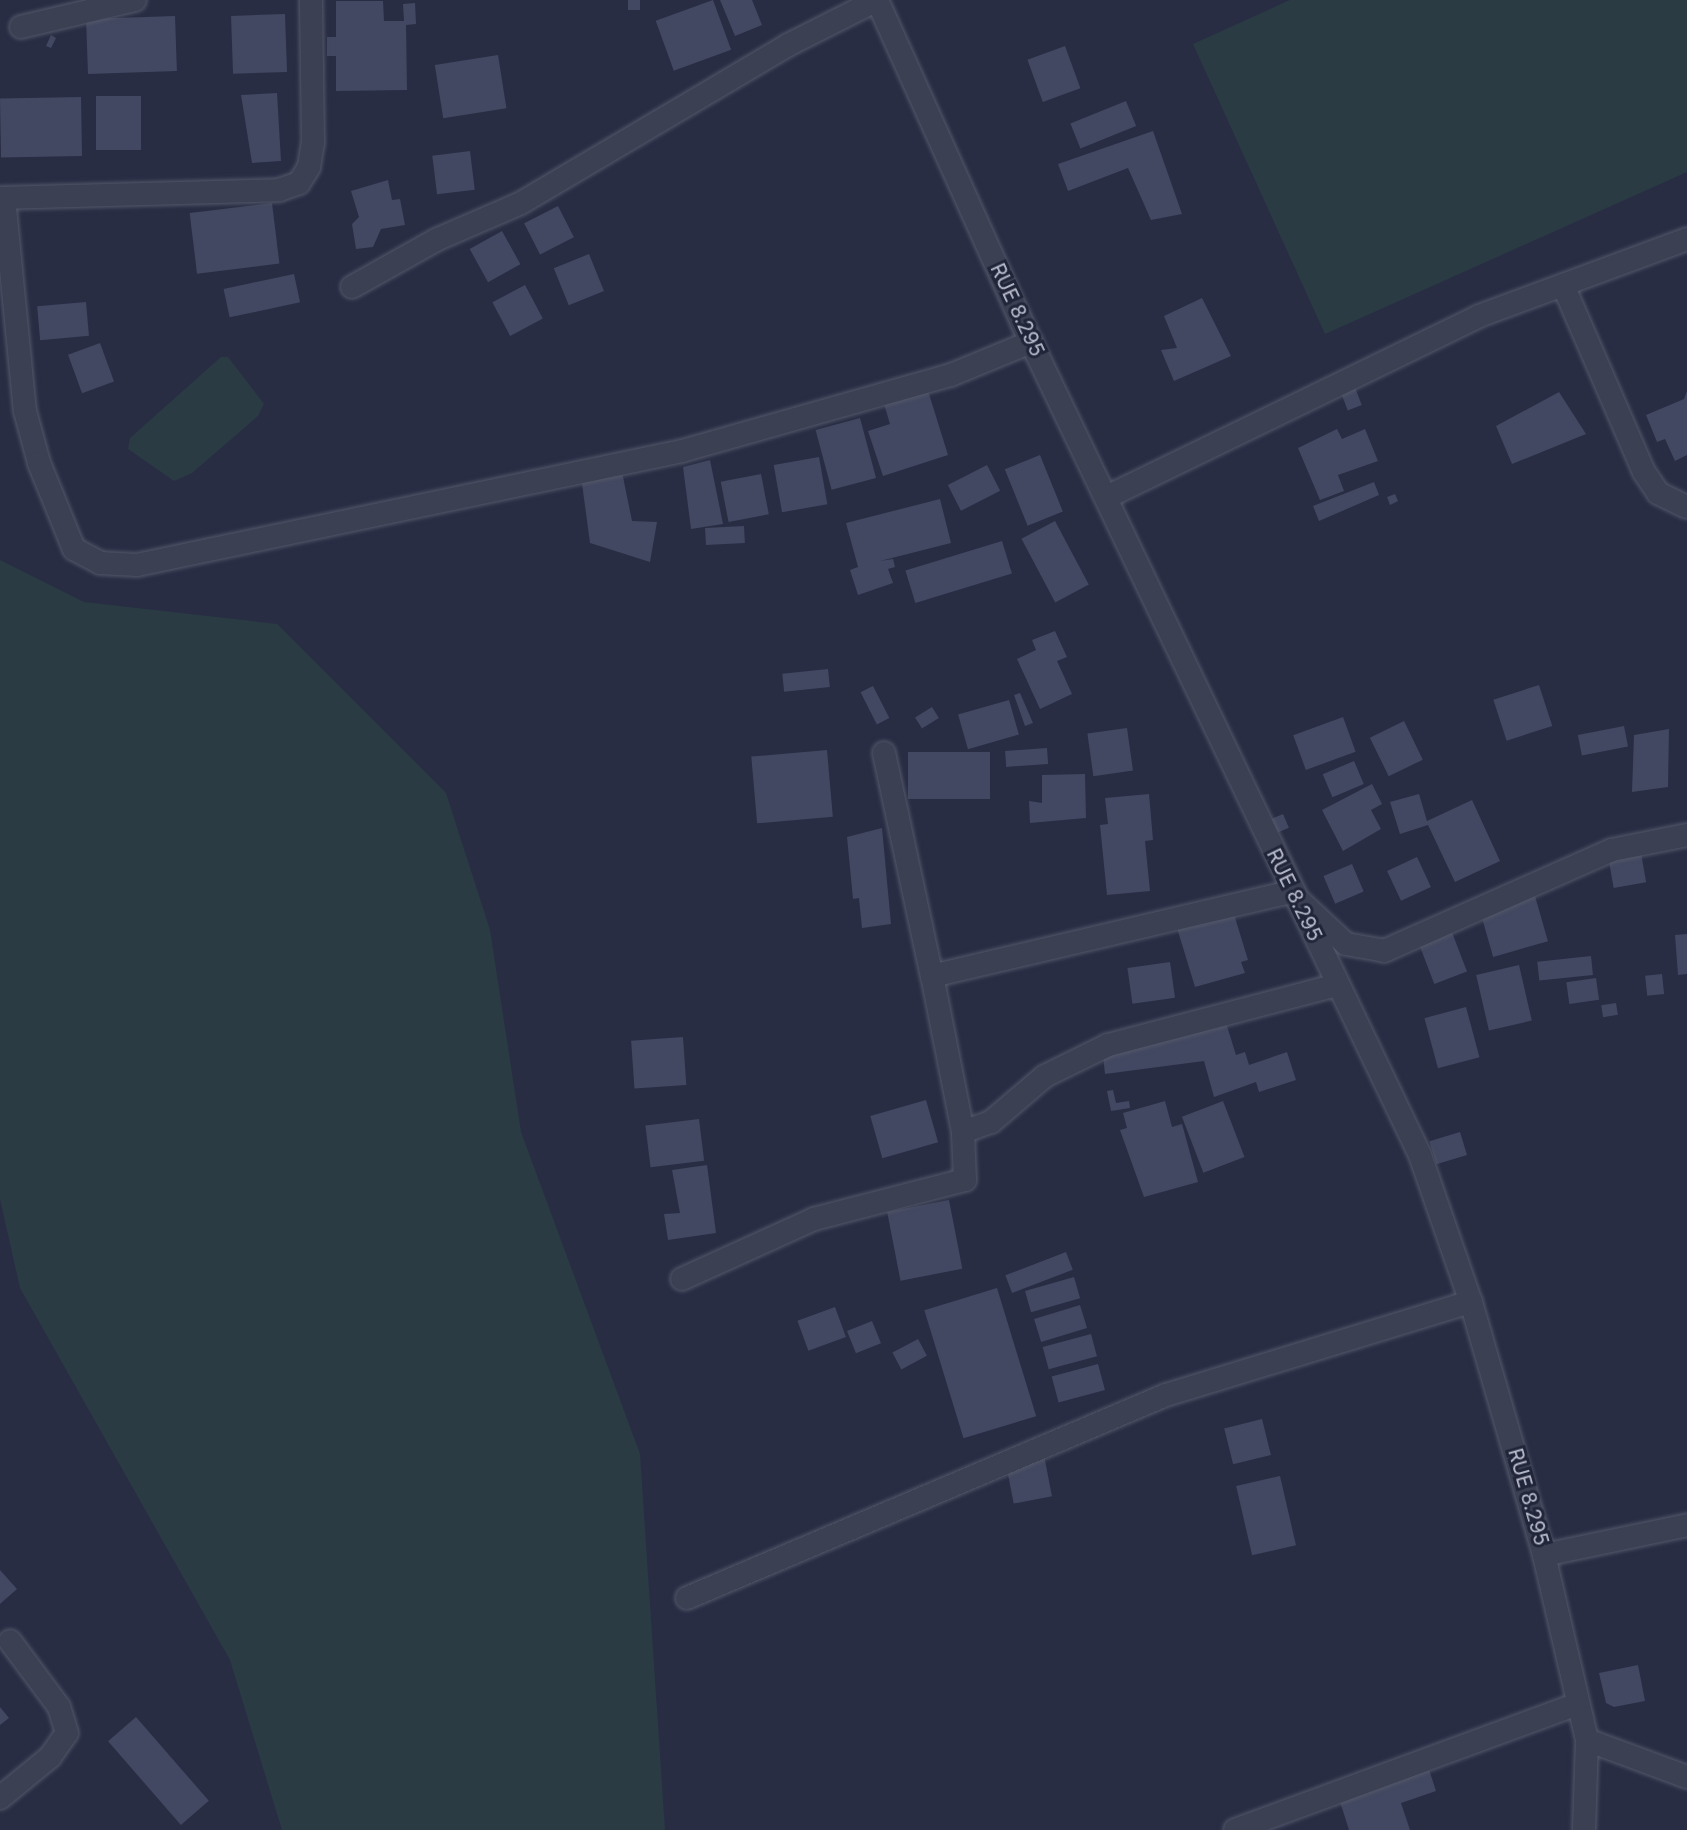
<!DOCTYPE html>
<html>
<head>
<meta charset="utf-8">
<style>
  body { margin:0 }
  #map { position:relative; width:1687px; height:1830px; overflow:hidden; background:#282d44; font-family:Inter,sans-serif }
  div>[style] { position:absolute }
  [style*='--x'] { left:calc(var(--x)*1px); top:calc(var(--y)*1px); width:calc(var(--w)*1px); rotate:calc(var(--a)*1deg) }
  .green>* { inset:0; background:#2a3b44 }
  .building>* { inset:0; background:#424861; transform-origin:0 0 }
  .roads { filter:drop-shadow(0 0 2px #54586a) drop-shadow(0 0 2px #54586a) }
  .street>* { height:22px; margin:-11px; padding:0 11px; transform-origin:11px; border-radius:11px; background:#3c4053 }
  span { translate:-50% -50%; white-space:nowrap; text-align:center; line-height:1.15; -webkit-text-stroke:6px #212539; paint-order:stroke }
  .street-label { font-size:20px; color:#b9bdcd }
</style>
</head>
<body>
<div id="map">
  <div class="green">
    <div style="clip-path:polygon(1290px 0,1687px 0,1687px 172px,1325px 334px,1193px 44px)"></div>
    <div style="clip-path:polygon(221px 357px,228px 357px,264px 404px,258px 416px,192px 473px,174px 481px,128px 449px,130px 438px)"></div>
    <div style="clip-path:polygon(0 560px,84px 602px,277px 624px,446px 793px,490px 930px,521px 1132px,640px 1454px,665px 1830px,282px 1830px,230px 1660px,20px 1288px,0 1199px)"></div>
  </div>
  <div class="building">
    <div style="left:628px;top:0;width:12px;height:10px"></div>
    <div style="left:713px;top:0;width:53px;height:61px;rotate:70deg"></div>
    <div style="clip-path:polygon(720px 0,752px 0,762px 25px,735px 36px)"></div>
    <div style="clip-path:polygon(336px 1px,383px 1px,384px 21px,404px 21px,403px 4px,415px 3px,416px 24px,406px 25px,407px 90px,336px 91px,336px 56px,327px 56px,327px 37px,336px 37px)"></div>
    <div style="left:285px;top:14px;width:58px;height:54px;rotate:88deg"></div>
    <div style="left:175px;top:16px;width:55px;height:89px;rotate:88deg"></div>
    <div style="clip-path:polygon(51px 35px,56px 38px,51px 48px,46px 46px)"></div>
    <div style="left:1065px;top:46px;width:45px;height:40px;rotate:70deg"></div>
    <div style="left:498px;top:55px;width:54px;height:64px;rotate:81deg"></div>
    <div style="clip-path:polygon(277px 93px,281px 161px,252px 163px,241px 95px)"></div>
    <div style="left:96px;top:96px;width:45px;height:54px"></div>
    <div style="left:81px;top:97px;width:59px;height:81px;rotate:89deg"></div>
    <div style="left:1126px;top:101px;width:27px;height:60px;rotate:68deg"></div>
    <div style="clip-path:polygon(1153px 131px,1182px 214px,1151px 220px,1128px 168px,1068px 191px,1058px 164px)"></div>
    <div style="left:470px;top:151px;width:39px;height:38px;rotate:83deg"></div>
    <div style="clip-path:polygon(388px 180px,392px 200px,400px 199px,405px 225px,381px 229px,373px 247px,356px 249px,352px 224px,359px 217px,351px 191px)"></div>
    <div style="left:272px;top:203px;width:61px;height:83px;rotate:83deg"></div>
    <div style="left:558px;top:206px;width:35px;height:38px;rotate:63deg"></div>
    <div style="left:502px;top:231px;width:38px;height:37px;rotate:61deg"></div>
    <div style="left:589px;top:254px;width:40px;height:38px;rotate:68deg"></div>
    <div style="left:294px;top:274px;width:29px;height:72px;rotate:78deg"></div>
    <div style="left:525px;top:285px;width:38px;height:37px;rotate:62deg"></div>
    <div style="clip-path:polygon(1202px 298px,1231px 356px,1174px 381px,1161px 350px,1177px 348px,1164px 316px)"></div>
    <div style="left:86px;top:302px;width:34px;height:49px;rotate:85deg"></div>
    <div style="left:100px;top:343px;width:41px;height:34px;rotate:70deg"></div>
    <div style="left:1351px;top:377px;width:30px;height:15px;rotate:69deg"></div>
    <div style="clip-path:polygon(925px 381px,948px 455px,883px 476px,868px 431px,890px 424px,881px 394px)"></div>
    <div style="clip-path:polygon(1687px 391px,1687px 455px,1675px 461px,1665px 439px,1657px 442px,1646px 415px,1684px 399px)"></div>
    <div style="clip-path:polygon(1559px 392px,1586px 434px,1512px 464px,1496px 426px)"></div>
    <div style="left:860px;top:418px;width:62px;height:46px;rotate:75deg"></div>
    <div style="clip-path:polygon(1337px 429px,1342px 439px,1365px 429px,1378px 461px,1338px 475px,1344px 491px,1320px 500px,1298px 448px)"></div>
    <div style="left:1040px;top:455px;width:61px;height:38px;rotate:68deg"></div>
    <div style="left:819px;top:457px;width:48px;height:46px;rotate:80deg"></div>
    <div style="clip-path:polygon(710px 460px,723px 524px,691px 529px,683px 467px)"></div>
    <div style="clip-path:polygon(620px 462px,632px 521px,657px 522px,650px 562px,590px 543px,580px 469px)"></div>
    <div style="left:987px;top:465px;width:29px;height:44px;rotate:63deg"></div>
    <div style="left:761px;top:474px;width:41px;height:41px;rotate:79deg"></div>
    <div style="clip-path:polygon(1374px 482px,1379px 495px,1319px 521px,1313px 506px)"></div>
    <div style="clip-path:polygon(1395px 494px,1398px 501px,1390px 505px,1387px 497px)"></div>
    <div style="clip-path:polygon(940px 499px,951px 543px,880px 561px,893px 559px,895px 567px,888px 569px,893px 583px,858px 595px,850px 570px,858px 567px,846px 523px)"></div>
    <div style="left:1055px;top:521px;width:72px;height:38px;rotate:62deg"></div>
    <div style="left:744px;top:526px;width:17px;height:39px;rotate:87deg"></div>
    <div style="left:1002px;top:541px;width:34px;height:101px;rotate:73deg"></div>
    <div style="clip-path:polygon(1055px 631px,1067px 657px,1057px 661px,1072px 694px,1040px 709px,1017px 659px,1036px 650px,1032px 640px)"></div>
    <div style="left:828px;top:669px;width:18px;height:46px;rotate:84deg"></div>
    <div style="left:1539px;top:685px;width:43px;height:48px;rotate:72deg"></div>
    <div style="left:873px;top:686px;width:36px;height:14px;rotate:63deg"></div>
    <div style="clip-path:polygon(1020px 693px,1033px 723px,1025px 726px,1014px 695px)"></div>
    <div style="left:1009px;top:700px;width:36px;height:53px;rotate:74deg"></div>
    <div style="left:932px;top:707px;width:13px;height:20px;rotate:58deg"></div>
    <div style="left:1343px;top:717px;width:37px;height:53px;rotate:70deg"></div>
    <div style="left:1404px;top:721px;width:43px;height:38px;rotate:64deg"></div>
    <div style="left:1624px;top:726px;width:21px;height:47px;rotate:79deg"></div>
    <div style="left:1127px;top:728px;width:43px;height:40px;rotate:82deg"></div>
    <div style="clip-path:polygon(1669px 729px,1668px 787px,1632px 792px,1634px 735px)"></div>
    <div style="left:1047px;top:748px;width:16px;height:42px;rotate:86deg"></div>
    <div style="left:827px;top:750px;width:67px;height:76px;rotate:85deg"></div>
    <div style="left:990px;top:752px;width:47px;height:82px;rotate:90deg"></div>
    <div style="left:1354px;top:761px;width:25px;height:34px;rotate:67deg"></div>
    <div style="clip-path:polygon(1085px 774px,1086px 818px,1030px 823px,1029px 801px,1042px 803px,1042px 775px)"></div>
    <div style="clip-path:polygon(1372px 784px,1382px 804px,1371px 810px,1381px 829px,1343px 851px,1322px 810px)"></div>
    <div style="clip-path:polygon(1149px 794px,1153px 840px,1145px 841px,1150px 891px,1107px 895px,1100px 825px,1108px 824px,1105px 798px)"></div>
    <div style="clip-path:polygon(1419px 794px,1427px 821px,1472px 800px,1500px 861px,1455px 882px,1428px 825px,1400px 834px,1390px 802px)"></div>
    <div style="left:1283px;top:814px;width:15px;height:17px;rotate:67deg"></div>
    <div style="clip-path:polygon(882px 828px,891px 924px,862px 928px,859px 898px,853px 899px,847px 837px)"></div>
    <div style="left:1638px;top:836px;width:47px;height:33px;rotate:80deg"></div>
    <div style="left:1417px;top:857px;width:33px;height:33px;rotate:65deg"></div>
    <div style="left:1352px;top:864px;width:30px;height:31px;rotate:67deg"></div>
    <div style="left:1535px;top:896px;width:47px;height:57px;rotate:74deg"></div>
    <div style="clip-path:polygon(1233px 911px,1248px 960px,1241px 962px,1245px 973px,1195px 987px,1177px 928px)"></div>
    <div style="left:1448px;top:922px;width:53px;height:35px;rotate:69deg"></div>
    <div style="clip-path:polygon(1687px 934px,1687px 974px,1678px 975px,1675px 935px)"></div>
    <div style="left:1591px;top:956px;width:19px;height:54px;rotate:84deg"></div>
    <div style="left:1170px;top:962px;width:36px;height:43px;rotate:82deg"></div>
    <div style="left:1519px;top:965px;width:57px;height:44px;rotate:77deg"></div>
    <div style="left:1662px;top:974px;width:20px;height:17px;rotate:84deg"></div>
    <div style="left:1596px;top:978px;width:22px;height:30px;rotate:82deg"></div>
    <div style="left:1616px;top:1003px;width:12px;height:15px;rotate:81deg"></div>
    <div style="left:1466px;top:1007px;width:52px;height:43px;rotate:75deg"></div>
    <div style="clip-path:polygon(1222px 1010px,1236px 1055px,1245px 1052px,1249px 1065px,1287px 1052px,1296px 1080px,1259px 1092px,1256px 1082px,1214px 1097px,1204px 1061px,1105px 1074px,1101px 1037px)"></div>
    <div style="left:683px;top:1037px;width:48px;height:52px;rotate:86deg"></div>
    <div style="clip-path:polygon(1113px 1090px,1116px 1103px,1129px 1101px,1130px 1108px,1111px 1111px,1107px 1091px)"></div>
    <div style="left:926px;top:1100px;width:44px;height:58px;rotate:74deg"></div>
    <div style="clip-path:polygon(1165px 1101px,1172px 1127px,1182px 1124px,1198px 1182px,1144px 1197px,1120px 1130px,1127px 1128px,1123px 1113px)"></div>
    <div style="left:1223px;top:1101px;width:60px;height:44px;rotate:69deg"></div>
    <div style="left:699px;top:1119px;width:42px;height:54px;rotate:83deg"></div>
    <div style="left:1460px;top:1132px;width:24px;height:32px;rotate:73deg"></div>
    <div style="clip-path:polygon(707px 1165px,716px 1233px,668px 1240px,664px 1214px,680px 1213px,672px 1170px)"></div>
    <div style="left:949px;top:1200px;width:70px;height:63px;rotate:79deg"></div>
    <div style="left:1066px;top:1252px;width:19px;height:65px;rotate:69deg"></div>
    <div style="left:1074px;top:1277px;width:22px;height:51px;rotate:74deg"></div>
    <div style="left:997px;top:1288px;width:134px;height:76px;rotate:73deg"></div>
    <div style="left:1080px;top:1305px;width:24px;height:48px;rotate:73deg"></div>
    <div style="left:835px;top:1307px;width:32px;height:40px;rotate:70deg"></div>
    <div style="left:872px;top:1321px;width:24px;height:27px;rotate:68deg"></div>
    <div style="left:1091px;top:1334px;width:23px;height:50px;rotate:75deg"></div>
    <div style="left:918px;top:1339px;width:19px;height:29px;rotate:62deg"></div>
    <div style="left:1098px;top:1364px;width:27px;height:48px;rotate:75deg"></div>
    <div style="left:1262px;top:1419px;width:37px;height:39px;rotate:76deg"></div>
    <div style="left:1043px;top:1450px;width:47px;height:39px;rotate:79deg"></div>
    <div style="left:1280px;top:1476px;width:71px;height:45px;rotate:77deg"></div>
    <div style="clip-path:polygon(0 1570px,17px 1589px,0 1604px)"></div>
    <div style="clip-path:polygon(1638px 1665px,1645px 1701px,1614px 1707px,1606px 1703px,1599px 1673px)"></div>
    <div style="clip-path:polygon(0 1707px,9px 1718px,0 1725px)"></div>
    <div style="left:136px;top:1717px;width:111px;height:37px;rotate:49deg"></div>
    <div style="clip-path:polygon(1425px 1757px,1436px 1791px,1401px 1803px,1410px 1830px,1349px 1830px,1335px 1786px)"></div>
  </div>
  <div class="roads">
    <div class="street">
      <div style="--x:877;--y:0;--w:352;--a:65.8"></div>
      <div style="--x:1021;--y:321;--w:925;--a:64.43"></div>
      <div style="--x:1420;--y:1155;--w:156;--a:70.9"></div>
      <div style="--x:1471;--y:1302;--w:263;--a:73.9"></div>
      <div style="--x:1544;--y:1555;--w:190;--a:76.9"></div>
      <div style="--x:1587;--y:1740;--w:90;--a:91.9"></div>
      <div style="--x:21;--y:27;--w:117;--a:-13.3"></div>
      <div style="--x:0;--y:198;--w:279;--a:-1.6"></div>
      <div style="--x:279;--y:190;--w:21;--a:-19"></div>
      <div style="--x:299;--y:183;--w:19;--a:-58"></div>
      <div style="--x:309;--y:167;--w:24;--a:-81"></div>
      <div style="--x:313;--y:143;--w:143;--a:-90.8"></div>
      <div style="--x:4;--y:198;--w:214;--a:84.4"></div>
      <div style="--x:25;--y:411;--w:54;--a:74.9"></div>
      <div style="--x:39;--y:463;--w:93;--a:67.9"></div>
      <div style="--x:74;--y:549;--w:30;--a:28"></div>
      <div style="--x:100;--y:563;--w:37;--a:3"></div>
      <div style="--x:137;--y:565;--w:557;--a:-11.81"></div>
      <div style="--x:682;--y:451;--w:280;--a:-15.8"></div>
      <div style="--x:951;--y:375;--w:87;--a:-22.4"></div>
      <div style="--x:1563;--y:285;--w:204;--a:66.6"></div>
      <div style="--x:1644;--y:472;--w:25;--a:56"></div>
      <div style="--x:1658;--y:493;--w:32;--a:26"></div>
      <div style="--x:352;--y:287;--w:98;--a:-29.2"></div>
      <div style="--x:438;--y:239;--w:90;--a:-23.4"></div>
      <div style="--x:521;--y:203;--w:310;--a:-30.6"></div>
      <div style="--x:788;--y:45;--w:100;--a:-26.8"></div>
      <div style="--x:1109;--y:496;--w:411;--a:-25.9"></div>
      <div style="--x:1479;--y:316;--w:222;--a:-20.3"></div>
      <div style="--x:884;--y:753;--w:228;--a:77.9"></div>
      <div style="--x:963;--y:1132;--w:30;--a:-20"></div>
      <div style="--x:991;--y:1122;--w:71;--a:-40.4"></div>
      <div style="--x:1045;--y:1076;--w:70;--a:-26.2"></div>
      <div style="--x:1108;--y:1045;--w:237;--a:-14.7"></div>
      <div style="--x:682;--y:1279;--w:145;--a:-24.4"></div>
      <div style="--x:814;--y:1219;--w:156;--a:-14.5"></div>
      <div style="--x:965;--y:1180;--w:48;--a:-92.4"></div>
      <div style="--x:963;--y:1132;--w:159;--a:-101.2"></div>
      <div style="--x:932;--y:976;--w:368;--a:-13.2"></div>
      <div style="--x:1290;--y:892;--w:76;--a:42.9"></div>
      <div style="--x:1346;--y:944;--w:39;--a:10"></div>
      <div style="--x:1384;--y:951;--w:249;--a:-23.9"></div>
      <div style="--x:1612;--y:850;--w:76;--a:-11.3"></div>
      <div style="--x:1544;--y:1555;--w:146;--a:-11.8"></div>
      <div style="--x:687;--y:1598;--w:520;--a:-22.97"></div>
      <div style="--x:1166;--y:1395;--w:319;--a:-17"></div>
      <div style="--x:1587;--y:1740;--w:107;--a:20.3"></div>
      <div style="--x:0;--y:1798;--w:65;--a:-39.4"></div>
      <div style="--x:50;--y:1757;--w:29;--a:-55"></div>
      <div style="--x:67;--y:1733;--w:27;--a:-107"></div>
      <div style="--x:59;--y:1707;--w:82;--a:-126.6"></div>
      <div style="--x:1235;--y:1830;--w:365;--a:-20.2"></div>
    </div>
  </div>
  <div class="street-label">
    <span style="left:1017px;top:310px;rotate:65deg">RUE 8.295</span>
    <span style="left:1294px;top:895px;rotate:64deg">RUE 8.295</span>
    <span style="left:1528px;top:1497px;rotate:74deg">RUE 8.295</span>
  </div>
</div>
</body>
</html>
